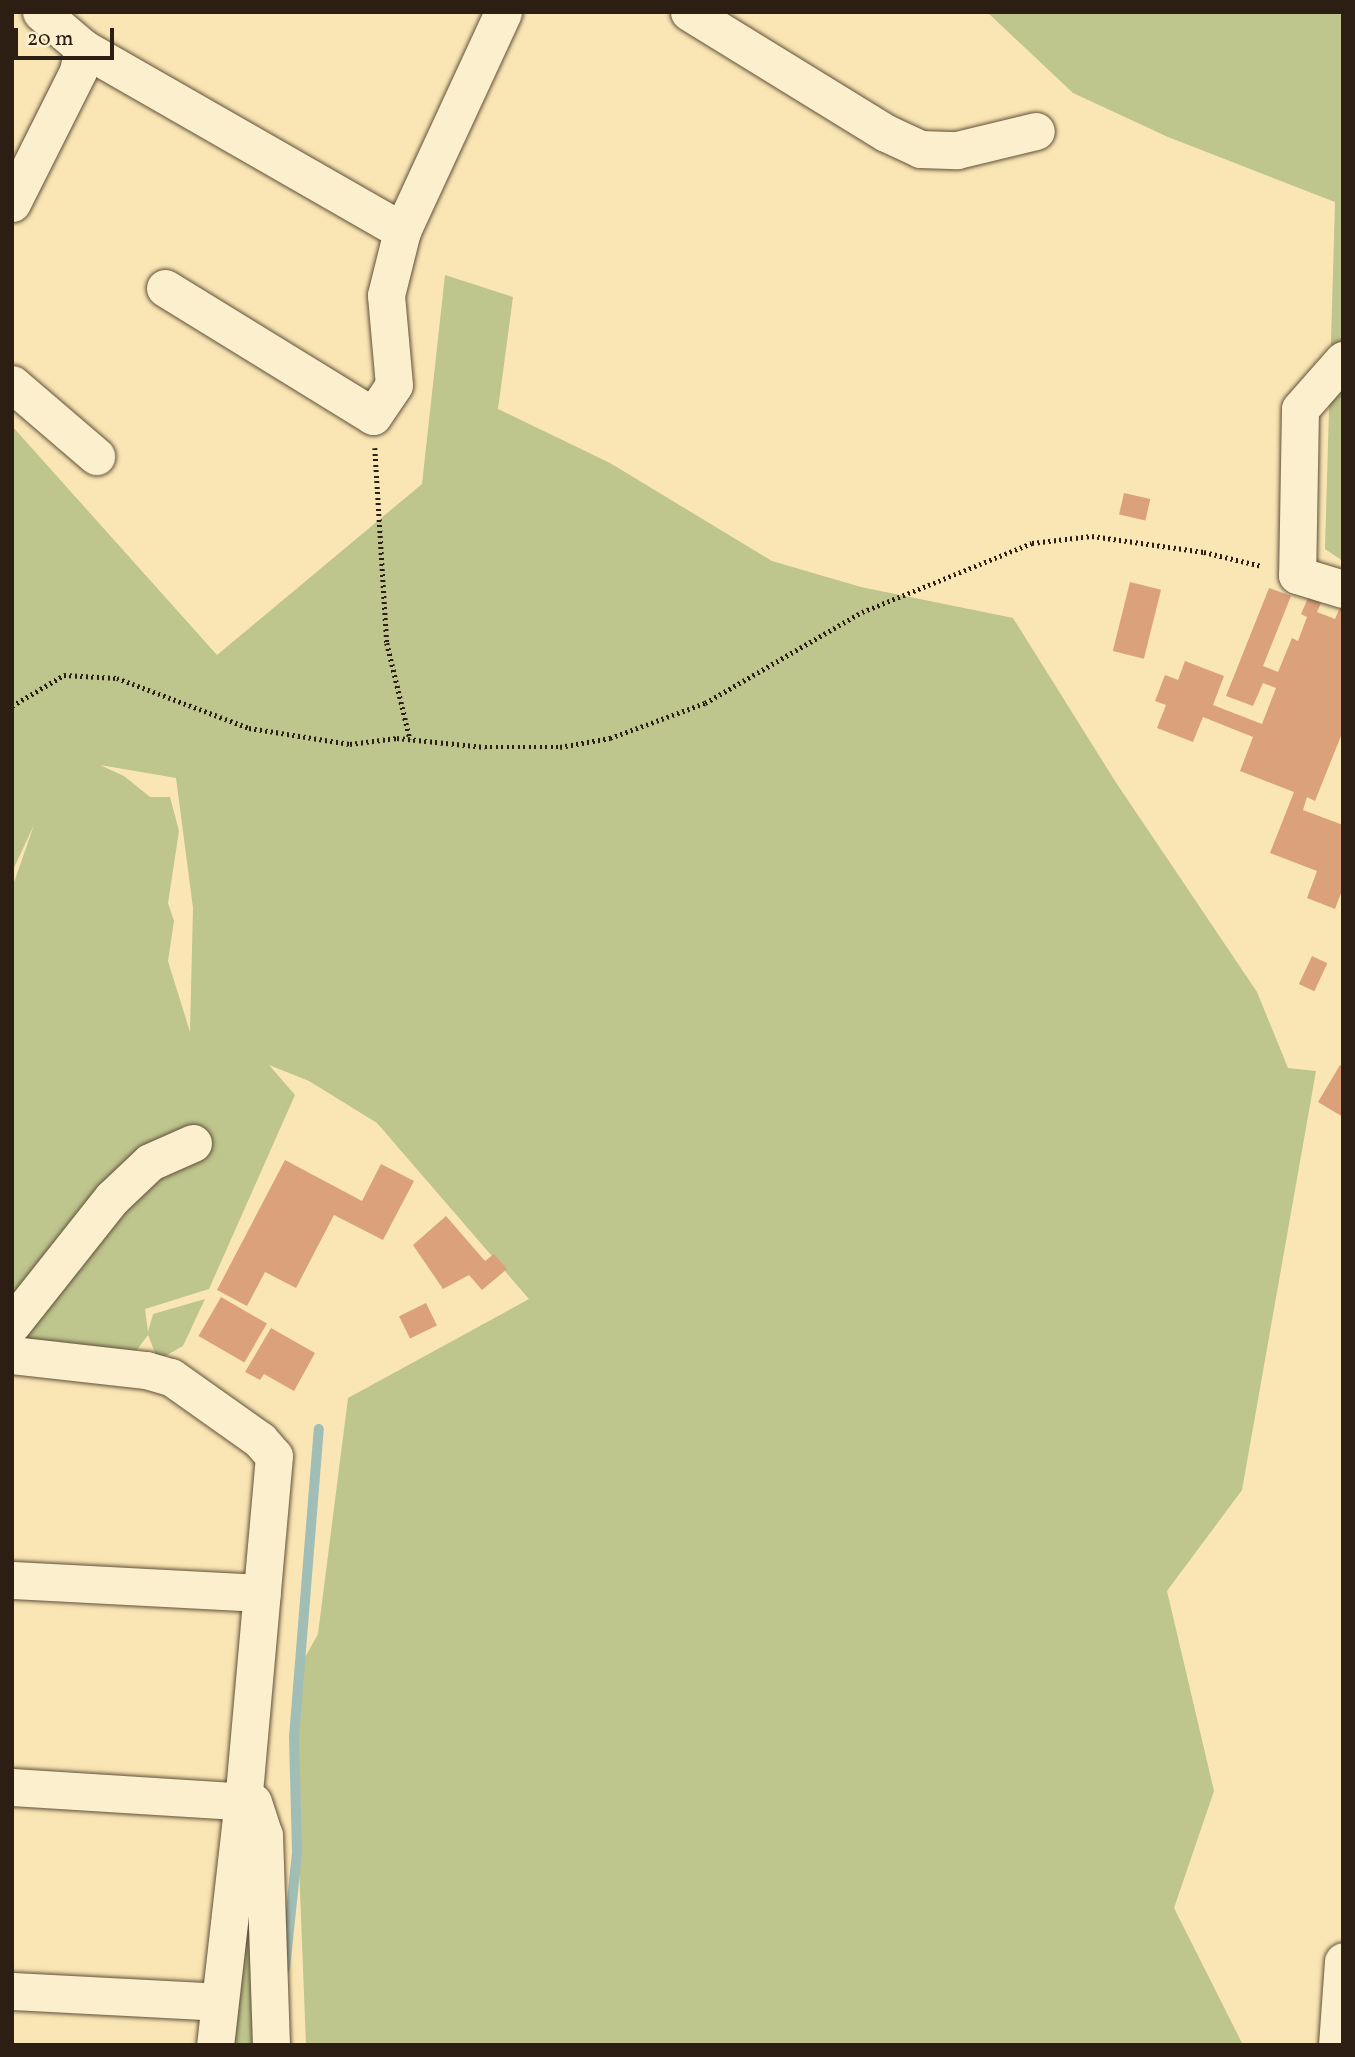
<!DOCTYPE html>
<html>
<head>
<meta charset="utf-8">
<style>
  body { margin:0 }
  #map { position:relative; width:1355px; height:2057px; overflow:hidden; background:#fae6b4; font-family:Vollkorn,serif }
  div>[style] { position:absolute }
  [style*='--x'] { left:calc(var(--x)*1px); top:calc(var(--y)*1px); width:calc(var(--w)*1px); rotate:calc(var(--a)*1deg) }
  .green>* { inset:0; background:#bec58d }
  .stream>* { height:10px; margin:-5px; padding:0 5px; transform-origin:5px; border-radius:5px; background:#a1beb6 }
  .building>* { inset:0; background:#daa17b; transform-origin:0 0 }
  .path>* { height:4.5px; margin-top:-2.25px; transform-origin:0; background:repeating-linear-gradient(90deg,#2c1e12 0 2px,transparent 0 5.5px) }
  .roads { filter:drop-shadow(0 0 2px #60503a) drop-shadow(0 0 2px #60503a) }
  .minor>* { height:37px; margin:-18.5px; padding:0 18.5px; transform-origin:18.5px; border-radius:18.5px; background:#fcefce }
  span { translate:-50% -50%; white-space:nowrap; text-align:center; line-height:1.15; -webkit-text-stroke:6px #fcefce; paint-order:stroke }
  .frame { position:absolute; inset:0; border:14px solid #2c1e12; pointer-events:none }
  .scale { position:absolute; left:14px; top:28px; width:100px; height:32px; box-sizing:border-box; border:4px solid #2c1e12; border-top:0; padding-left:9px; font-size:21px; line-height:24px; white-space:nowrap; color:#2c1e12; -webkit-text-stroke:5px #fcefce; paint-order:stroke }
</style>
</head>
<body>
<div id="map">
  <div class="green">
    <div style="clip-path:polygon(987px 12px,1343px 12px,1343px 561px,1325px 549px,1335px 202px,1168px 137px,1073px 93px)"></div>
    <div style="clip-path:polygon(evenodd,445px 275px,513px 297px,498px 409px,610px 463px,772px 561px,861px 587px,1013px 618px,1115px 781px,1257px 992px,1288px 1068px,1316px 1071px,1242px 1490px,1167px 1591px,1214px 1791px,1174px 1908px,1243px 2045px,306px 2045px,294px 1737px,299px 1668px,318px 1634px,348px 1398px,529px 1299px,377px 1123px,309px 1081px,269px 1065px,295px 1095px,209px 1289px,145px 1309px,148px 1332px,153px 1314px,205px 1299px,183px 1346px,158px 1360px,148px 1335px,136px 1351px,12px 1338px,12px 888px,34px 825px,12px 872px,12px 426px,217px 655px,422px 484px,445px 275px,100px 765px,176px 778px,193px 908px,190px 1032px,168px 961px,174px 921px,168px 903px,179px 831px,170px 797px,150px 797px,124px 776px,100px 765px)"></div>
    <div style="clip-path:polygon(249px 1887px,255px 2045px,231px 2045px)"></div>
  </div>
  <div class="stream">
    <div style="--x:285;--y:1969;--w:118;--a:-84.1"></div>
    <div style="--x:297;--y:1852;--w:115;--a:-91.5"></div>
    <div style="--x:294;--y:1737;--w:309;--a:-85.4"></div>
  </div>
  <div class="building">
    <div style="left:1124px;top:493px;width:27px;height:22px;rotate:13deg"></div>
    <div style="left:1130px;top:582px;width:32px;height:71px;rotate:14deg"></div>
    <div style="clip-path:polygon(1269px 588px,1291px 596px,1263px 666px,1278px 672px,1292px 638px,1298px 641px,1307px 617px,1301px 614px,1308px 598px,1321px 603px,1317px 612px,1335px 619px,1343px 601px,1343px 731px,1315px 801px,1307px 797px,1303px 810px,1343px 825px,1343px 888px,1335px 909px,1307px 898px,1317px 871px,1270px 853px,1294px 792px,1240px 771px,1253px 737px,1203px 717px,1193px 742px,1157px 728px,1166px 705px,1155px 701px,1165px 675px,1178px 680px,1185px 661px,1224px 676px,1213px 705px,1262px 724px,1276px 688px,1263px 683px,1253px 706px,1226px 696px)"></div>
    <div style="left:1312px;top:956px;width:17px;height:31px;rotate:25deg"></div>
    <div style="clip-path:polygon(1340px 1065px,1343px 1067px,1343px 1117px,1318px 1102px)"></div>
    <div style="clip-path:polygon(285px 1160px,362px 1201px,381px 1164px,414px 1181px,383px 1240px,334px 1215px,296px 1288px,265px 1272px,247px 1306px,217px 1290px)"></div>
    <div style="clip-path:polygon(446px 1216px,485px 1261px,494px 1254px,507px 1269px,482px 1290px,469px 1275px,443px 1289px,413px 1245px)"></div>
    <div style="left:221px;top:1297px;width:53px;height:45px;rotate:30deg"></div>
    <div style="left:426px;top:1303px;width:25px;height:30px;rotate:64deg"></div>
    <div style="clip-path:polygon(271px 1328px,315px 1353px,294px 1391px,264px 1374px,260px 1380px,245px 1372px)"></div>
  </div>
  <div class="path">
    <div style="--x:375;--y:448;--w:195;--a:86.5"></div>
    <div style="--x:387;--y:643;--w:99;--a:76.5"></div>
    <div style="--x:12;--y:706;--w:61;--a:-30.8"></div>
    <div style="--x:64;--y:675;--w:53;--a:3.2"></div>
    <div style="--x:117;--y:678;--w:141;--a:20.7"></div>
    <div style="--x:249;--y:728;--w:102;--a:9"></div>
    <div style="--x:350;--y:744;--w:47;--a:-7.3"></div>
    <div style="--x:397;--y:738;--w:88;--a:5.8"></div>
    <div style="--x:485;--y:747;--w:75;--a:0"></div>
    <div style="--x:560;--y:747;--w:51;--a:-10.2"></div>
    <div style="--x:610;--y:738;--w:101;--a:-20.2"></div>
    <div style="--x:705;--y:703;--w:181;--a:-30.1"></div>
    <div style="--x:862;--y:612;--w:183;--a:-22.1"></div>
    <div style="--x:1032;--y:543;--w:60;--a:-6.7"></div>
    <div style="--x:1092;--y:536;--w:113;--a:8.1"></div>
    <div style="--x:1204;--y:552;--w:60;--a:13.6"></div>
  </div>
  <div class="roads">
    <div class="minor">
      <div style="--x:41;--y:12;--w:55;--a:40.6"></div>
      <div style="--x:83;--y:48;--w:368;--a:29.8"></div>
      <div style="--x:689;--y:12;--w:231;--a:31.6"></div>
      <div style="--x:886;--y:133;--w:38;--a:25"></div>
      <div style="--x:920;--y:149;--w:37;--a:2"></div>
      <div style="--x:957;--y:150;--w:81;--a:-13.5"></div>
      <div style="--x:12;--y:203;--w:148;--a:-63.4"></div>
      <div style="--x:78;--y:71;--w:24;--a:-78"></div>
      <div style="--x:165;--y:288;--w:244;--a:31.6"></div>
      <div style="--x:373;--y:416;--w:37;--a:-56"></div>
      <div style="--x:394;--y:385;--w:90;--a:-95.1"></div>
      <div style="--x:386;--y:295;--w:66;--a:-76"></div>
      <div style="--x:402;--y:231;--w:241;--a:-65.2"></div>
      <div style="--x:1343;--y:360;--w:65;--a:131.3"></div>
      <div style="--x:1300;--y:409;--w:166;--a:91"></div>
      <div style="--x:1297;--y:575;--w:48;--a:16.9"></div>
      <div style="--x:12;--y:384;--w:111;--a:40.6"></div>
      <div style="--x:12;--y:1324;--w:161;--a:-51.6"></div>
      <div style="--x:112;--y:1198;--w:52;--a:-43.5"></div>
      <div style="--x:150;--y:1162;--w:47;--a:-23.8"></div>
      <div style="--x:12;--y:1355;--w:135;--a:6.4"></div>
      <div style="--x:146;--y:1370;--w:26;--a:16"></div>
      <div style="--x:171;--y:1377;--w:109;--a:35.3"></div>
      <div style="--x:260;--y:1440;--w:21;--a:49"></div>
      <div style="--x:274;--y:1456;--w:345;--a:95.1"></div>
      <div style="--x:243;--y:1800;--w:247;--a:96.5"></div>
      <div style="--x:12;--y:1580;--w:250;--a:3"></div>
      <div style="--x:12;--y:1787;--w:241;--a:3.6"></div>
      <div style="--x:253;--y:1802;--w:35;--a:72"></div>
      <div style="--x:264;--y:1835;--w:210;--a:88.1"></div>
      <div style="--x:12;--y:1991;--w:207;--a:3"></div>
      <div style="--x:1337;--y:2045;--w:84;--a:-85.9"></div>
    </div>
  </div>
  <div class="frame"></div>
  <div class="scale">20 m</div>
</div>
</body>
</html>
